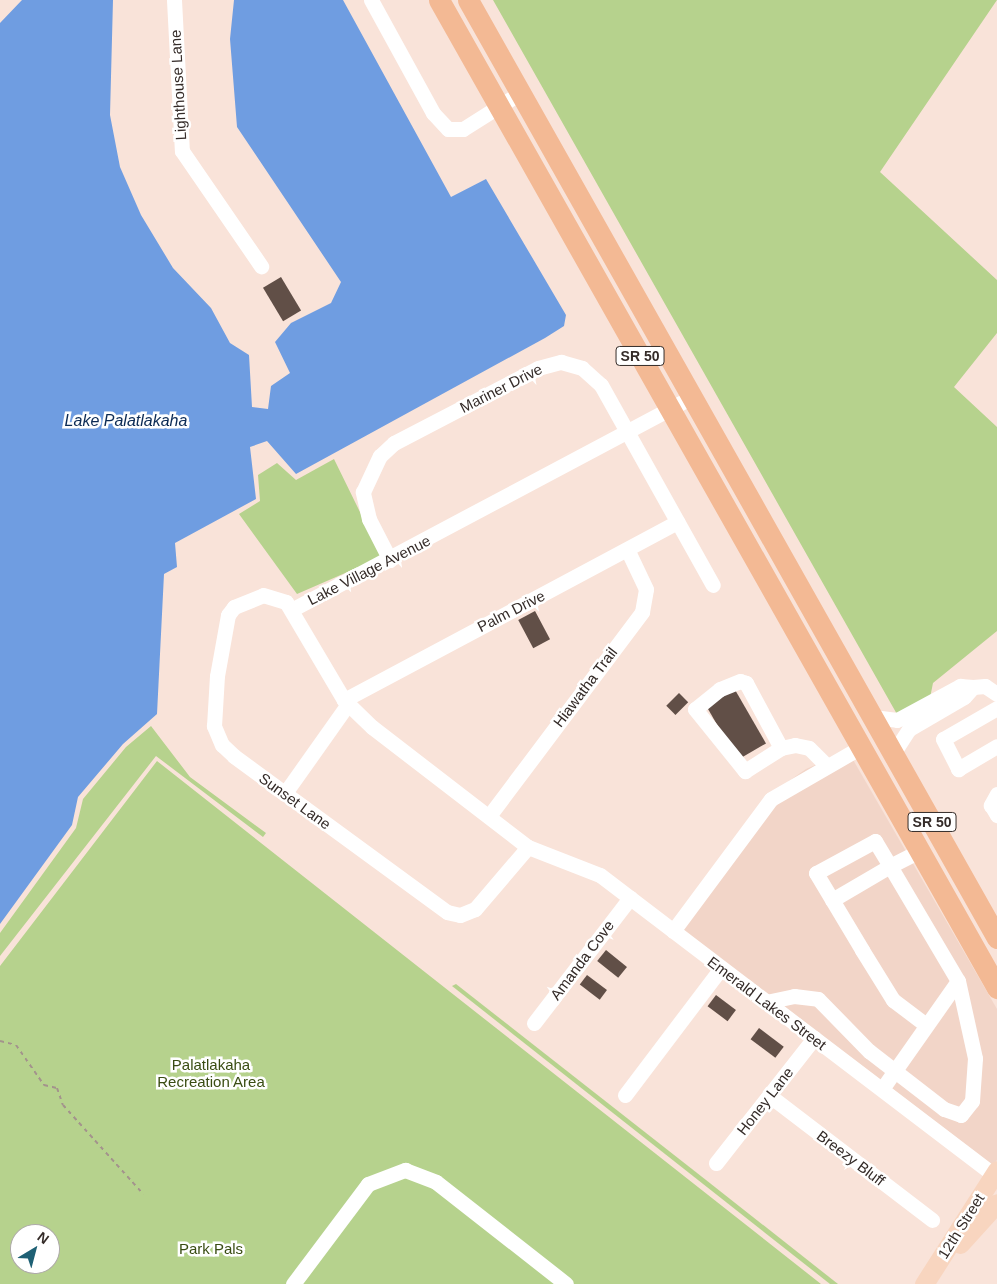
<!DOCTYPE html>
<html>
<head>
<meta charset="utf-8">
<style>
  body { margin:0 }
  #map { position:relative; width:997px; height:1284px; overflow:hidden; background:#f9e3d9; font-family:Helvetica,sans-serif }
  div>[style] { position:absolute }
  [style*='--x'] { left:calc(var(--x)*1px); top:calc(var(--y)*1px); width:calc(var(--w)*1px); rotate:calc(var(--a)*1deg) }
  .built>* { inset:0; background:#f2d5c8 }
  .green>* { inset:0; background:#b6d28d }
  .water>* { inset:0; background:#6f9de1 }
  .building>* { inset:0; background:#614f47; transform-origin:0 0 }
  .path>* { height:2px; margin-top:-1px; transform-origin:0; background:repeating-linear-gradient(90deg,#a3938c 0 4px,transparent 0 8px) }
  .minor>* { height:15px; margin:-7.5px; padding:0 7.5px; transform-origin:7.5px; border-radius:7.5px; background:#fff }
  .major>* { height:19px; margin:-9.5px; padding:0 9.5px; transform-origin:9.5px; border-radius:9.5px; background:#f8d5bf }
  .highway>* { height:21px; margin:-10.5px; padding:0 10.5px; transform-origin:10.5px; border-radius:10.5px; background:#f3b994 }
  span { translate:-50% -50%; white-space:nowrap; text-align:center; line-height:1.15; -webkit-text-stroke:5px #fff; paint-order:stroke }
  .shield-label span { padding:1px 4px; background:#fff; border:1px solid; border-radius:4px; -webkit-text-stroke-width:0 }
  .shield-label { font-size:14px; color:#342b28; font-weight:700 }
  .street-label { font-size:15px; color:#342b28 }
  .park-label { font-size:15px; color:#394c12 }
  .water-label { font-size:16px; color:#0c2b55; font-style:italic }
  .north { position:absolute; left:10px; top:1224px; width:50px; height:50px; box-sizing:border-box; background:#fff; border:1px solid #aeaaa9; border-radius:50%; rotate:37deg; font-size:14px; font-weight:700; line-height:20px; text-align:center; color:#342b28 }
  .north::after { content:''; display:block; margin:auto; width:18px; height:22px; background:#1e6074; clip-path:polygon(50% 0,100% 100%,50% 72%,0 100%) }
</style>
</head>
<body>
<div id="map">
  <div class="built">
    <div style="clip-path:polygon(848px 751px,997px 1009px,997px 1160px,993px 1165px,675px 924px,772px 793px,806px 769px)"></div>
  </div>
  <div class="green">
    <div style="clip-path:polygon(493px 0,997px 0,880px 172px,997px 280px,997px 333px,954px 387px,997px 427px,997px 631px,933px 683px,930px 698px,898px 716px)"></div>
    <div style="clip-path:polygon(334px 459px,382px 557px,297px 594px,239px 514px,260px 501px,258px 475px,277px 463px,296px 480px)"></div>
    <div style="clip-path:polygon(151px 726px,190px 777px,266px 833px,263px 837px,156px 756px,0 956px,0 933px,76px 828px,83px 799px,126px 747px)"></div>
    <div style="clip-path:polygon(evenodd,157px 761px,821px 1284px,0 1284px,0 966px,157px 761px,20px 1234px,50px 1234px,50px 1264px,20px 1264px,20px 1234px)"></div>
    <div style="clip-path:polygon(456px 984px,706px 1180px,838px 1284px,830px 1284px,452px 986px)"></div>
  </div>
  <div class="water">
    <div style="clip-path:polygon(22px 0,113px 0,110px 115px,120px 167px,141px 215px,173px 268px,211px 308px,230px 343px,249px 355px,252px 407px,268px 409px,271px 386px,290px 373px,275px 342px,291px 323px,331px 303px,341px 282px,237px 127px,230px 39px,234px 0,343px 0,451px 197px,486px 179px,566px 315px,564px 326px,545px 338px,296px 474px,267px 441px,250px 447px,256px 499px,175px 543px,177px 567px,164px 574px,157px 714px,123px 744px,78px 797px,72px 825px,0 924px,0 23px)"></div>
  </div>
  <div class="building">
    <div style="left:281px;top:277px;width:39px;height:21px;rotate:59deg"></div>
    <div style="left:535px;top:611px;width:32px;height:19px;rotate:62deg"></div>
    <div style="left:734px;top:688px;width:64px;height:33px;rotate:60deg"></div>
    <div style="left:679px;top:693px;width:13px;height:18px;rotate:45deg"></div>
    <div style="left:606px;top:950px;width:27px;height:14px;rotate:39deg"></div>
    <div style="left:587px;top:975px;width:25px;height:12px;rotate:37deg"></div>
    <div style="left:716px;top:995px;width:25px;height:14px;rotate:37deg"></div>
    <div style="left:759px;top:1028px;width:31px;height:14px;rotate:37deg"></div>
  </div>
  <div class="path">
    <div style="--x:0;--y:1041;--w:16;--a:14"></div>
    <div style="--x:16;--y:1045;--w:49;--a:55"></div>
    <div style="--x:44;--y:1085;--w:13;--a:13"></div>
    <div style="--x:57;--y:1088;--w:18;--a:71"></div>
    <div style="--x:63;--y:1105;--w:120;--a:48"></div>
  </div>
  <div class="minor">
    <div style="--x:174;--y:0;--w:151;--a:87"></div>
    <div style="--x:182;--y:151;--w:140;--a:55.5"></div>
    <div style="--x:371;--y:0;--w:129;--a:61.2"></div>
    <div style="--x:433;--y:113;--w:22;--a:47"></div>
    <div style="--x:448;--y:129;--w:15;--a:0"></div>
    <div style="--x:463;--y:129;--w:67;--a:-32.3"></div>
    <div style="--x:390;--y:560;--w:46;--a:-117.1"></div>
    <div style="--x:369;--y:519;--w:28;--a:-103"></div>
    <div style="--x:363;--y:492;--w:40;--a:-65"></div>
    <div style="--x:380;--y:456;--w:19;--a:-43"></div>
    <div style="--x:394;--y:443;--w:162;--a:-27.5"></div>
    <div style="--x:538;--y:368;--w:24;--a:-15"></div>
    <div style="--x:561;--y:362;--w:22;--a:16"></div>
    <div style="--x:582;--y:368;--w:25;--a:42"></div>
    <div style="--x:601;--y:385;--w:229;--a:60.8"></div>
    <div style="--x:293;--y:609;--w:452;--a:-28"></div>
    <div style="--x:973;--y:687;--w:12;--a:-5"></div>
    <div style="--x:985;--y:686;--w:14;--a:34"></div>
    <div style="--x:344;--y:700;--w:378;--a:-28.1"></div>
    <div style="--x:997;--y:708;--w:62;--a:150.1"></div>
    <div style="--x:943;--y:739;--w:34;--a:63"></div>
    <div style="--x:958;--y:769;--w:45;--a:-30.5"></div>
    <div style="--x:873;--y:717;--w:24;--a:7"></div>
    <div style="--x:897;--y:720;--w:72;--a:-28.4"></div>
    <div style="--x:960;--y:686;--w:13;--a:4"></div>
    <div style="--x:973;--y:687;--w:13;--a:132"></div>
    <div style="--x:964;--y:697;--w:64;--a:149.8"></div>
    <div style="--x:909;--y:729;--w:30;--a:123"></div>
    <div style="--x:781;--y:748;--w:74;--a:-118.3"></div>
    <div style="--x:746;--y:683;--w:6;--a:-162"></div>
    <div style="--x:740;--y:681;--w:22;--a:158"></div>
    <div style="--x:720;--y:689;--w:32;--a:141"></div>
    <div style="--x:695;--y:709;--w:80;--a:51.1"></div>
    <div style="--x:745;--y:771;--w:43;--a:-32.6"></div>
    <div style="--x:781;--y:748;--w:14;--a:-12"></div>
    <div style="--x:795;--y:745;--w:14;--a:12"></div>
    <div style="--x:809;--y:748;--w:25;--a:45"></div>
    <div style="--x:285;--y:793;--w:109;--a:-54.7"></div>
    <div style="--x:997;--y:794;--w:13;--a:119"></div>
    <div style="--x:991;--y:805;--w:12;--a:59"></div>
    <div style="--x:489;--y:816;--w:255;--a:-53.1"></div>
    <div style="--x:642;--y:612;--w:23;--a:-80"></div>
    <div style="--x:646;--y:589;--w:44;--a:-115.4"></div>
    <div style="--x:528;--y:847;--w:82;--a:130.5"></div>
    <div style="--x:475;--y:909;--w:16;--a:158"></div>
    <div style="--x:460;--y:915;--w:13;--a:-167"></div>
    <div style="--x:447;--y:912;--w:264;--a:-143.8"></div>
    <div style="--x:234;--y:756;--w:16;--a:-137"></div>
    <div style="--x:222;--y:745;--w:21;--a:-113"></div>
    <div style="--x:214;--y:726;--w:50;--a:-86.6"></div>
    <div style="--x:217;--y:676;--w:62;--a:-79.8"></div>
    <div style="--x:228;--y:615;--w:10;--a:-53"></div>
    <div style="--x:234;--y:607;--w:31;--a:-22"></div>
    <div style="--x:263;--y:595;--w:24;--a:17"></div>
    <div style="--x:286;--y:602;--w:114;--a:59.4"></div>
    <div style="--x:344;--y:700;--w:39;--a:44"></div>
    <div style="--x:372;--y:727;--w:197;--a:37.6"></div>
    <div style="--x:528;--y:847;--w:77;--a:21.3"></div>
    <div style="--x:600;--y:875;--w:499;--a:37.3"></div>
    <div style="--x:832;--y:900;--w:67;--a:-30.4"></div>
    <div style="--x:890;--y:866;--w:29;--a:-121"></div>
    <div style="--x:875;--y:841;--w:67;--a:151.5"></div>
    <div style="--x:816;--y:873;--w:90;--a:59.1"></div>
    <div style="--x:862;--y:950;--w:59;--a:58.2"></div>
    <div style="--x:893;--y:1000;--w:41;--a:37.1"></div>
    <div style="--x:673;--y:931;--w:164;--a:-53.4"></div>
    <div style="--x:771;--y:799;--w:104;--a:-30"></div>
    <div style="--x:766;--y:1002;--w:29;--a:-12"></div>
    <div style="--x:794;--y:996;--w:24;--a:7"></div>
    <div style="--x:818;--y:999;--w:73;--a:45.6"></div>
    <div style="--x:869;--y:1051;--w:95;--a:37.7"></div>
    <div style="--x:944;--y:1109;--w:18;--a:19"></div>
    <div style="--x:961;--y:1115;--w:18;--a:-52"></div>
    <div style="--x:972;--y:1101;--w:43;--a:-86"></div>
    <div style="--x:975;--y:1058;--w:79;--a:-102.4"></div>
    <div style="--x:534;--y:1023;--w:158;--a:-52.5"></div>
    <div style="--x:882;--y:1089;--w:132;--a:-54.9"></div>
    <div style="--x:958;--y:981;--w:134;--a:-120.6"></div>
    <div style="--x:890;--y:866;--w:33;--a:-27"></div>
    <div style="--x:625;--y:1095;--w:159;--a:-52.9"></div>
    <div style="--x:770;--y:1096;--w:204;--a:37.4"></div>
    <div style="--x:716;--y:1163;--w:159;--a:-51.9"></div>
    <div style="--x:293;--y:1284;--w:125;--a:-53.1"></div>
    <div style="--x:368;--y:1184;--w:40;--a:-21"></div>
    <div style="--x:405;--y:1170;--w:33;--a:21"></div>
    <div style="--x:436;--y:1182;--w:165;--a:38.1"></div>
  </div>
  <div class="major">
    <div style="--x:960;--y:1244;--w:55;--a:-47.9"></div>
    <div style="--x:924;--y:1284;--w:135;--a:-57.4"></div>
  </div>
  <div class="highway">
    <div style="--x:439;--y:0;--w:1135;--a:60.54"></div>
    <div style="--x:468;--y:0;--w:1077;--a:60.58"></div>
  </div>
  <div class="shield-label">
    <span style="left:640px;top:356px">SR 50</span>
    <span style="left:932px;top:822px">SR 50</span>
  </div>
  <div class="street-label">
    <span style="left:178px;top:85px;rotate:-93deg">Lighthouse Lane</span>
    <span style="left:501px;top:388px;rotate:-27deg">Mariner Drive</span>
    <span style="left:369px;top:570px;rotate:-27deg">Lake Village Avenue</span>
    <span style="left:511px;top:611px;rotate:-27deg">Palm Drive</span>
    <span style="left:585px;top:687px;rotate:-53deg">Hiawatha Trail</span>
    <span style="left:295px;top:801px;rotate:36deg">Sunset Lane</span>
    <span style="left:582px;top:960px;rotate:-53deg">Amanda Cove</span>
    <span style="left:767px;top:1003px;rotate:37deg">Emerald Lakes Street</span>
    <span style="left:765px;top:1101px;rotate:-52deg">Honey Lane</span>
    <span style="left:851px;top:1158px;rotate:37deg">Breezy Bluff</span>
    <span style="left:961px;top:1226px;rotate:-58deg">12th Street</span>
  </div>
  <div class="park-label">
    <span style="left:211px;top:1073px">Palatlakaha<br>Recreation Area</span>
    <span style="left:211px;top:1249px">Park Pals</span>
  </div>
  <div class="water-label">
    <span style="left:126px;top:421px">Lake Palatlakaha</span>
  </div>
  <div class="north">N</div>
</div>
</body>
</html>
